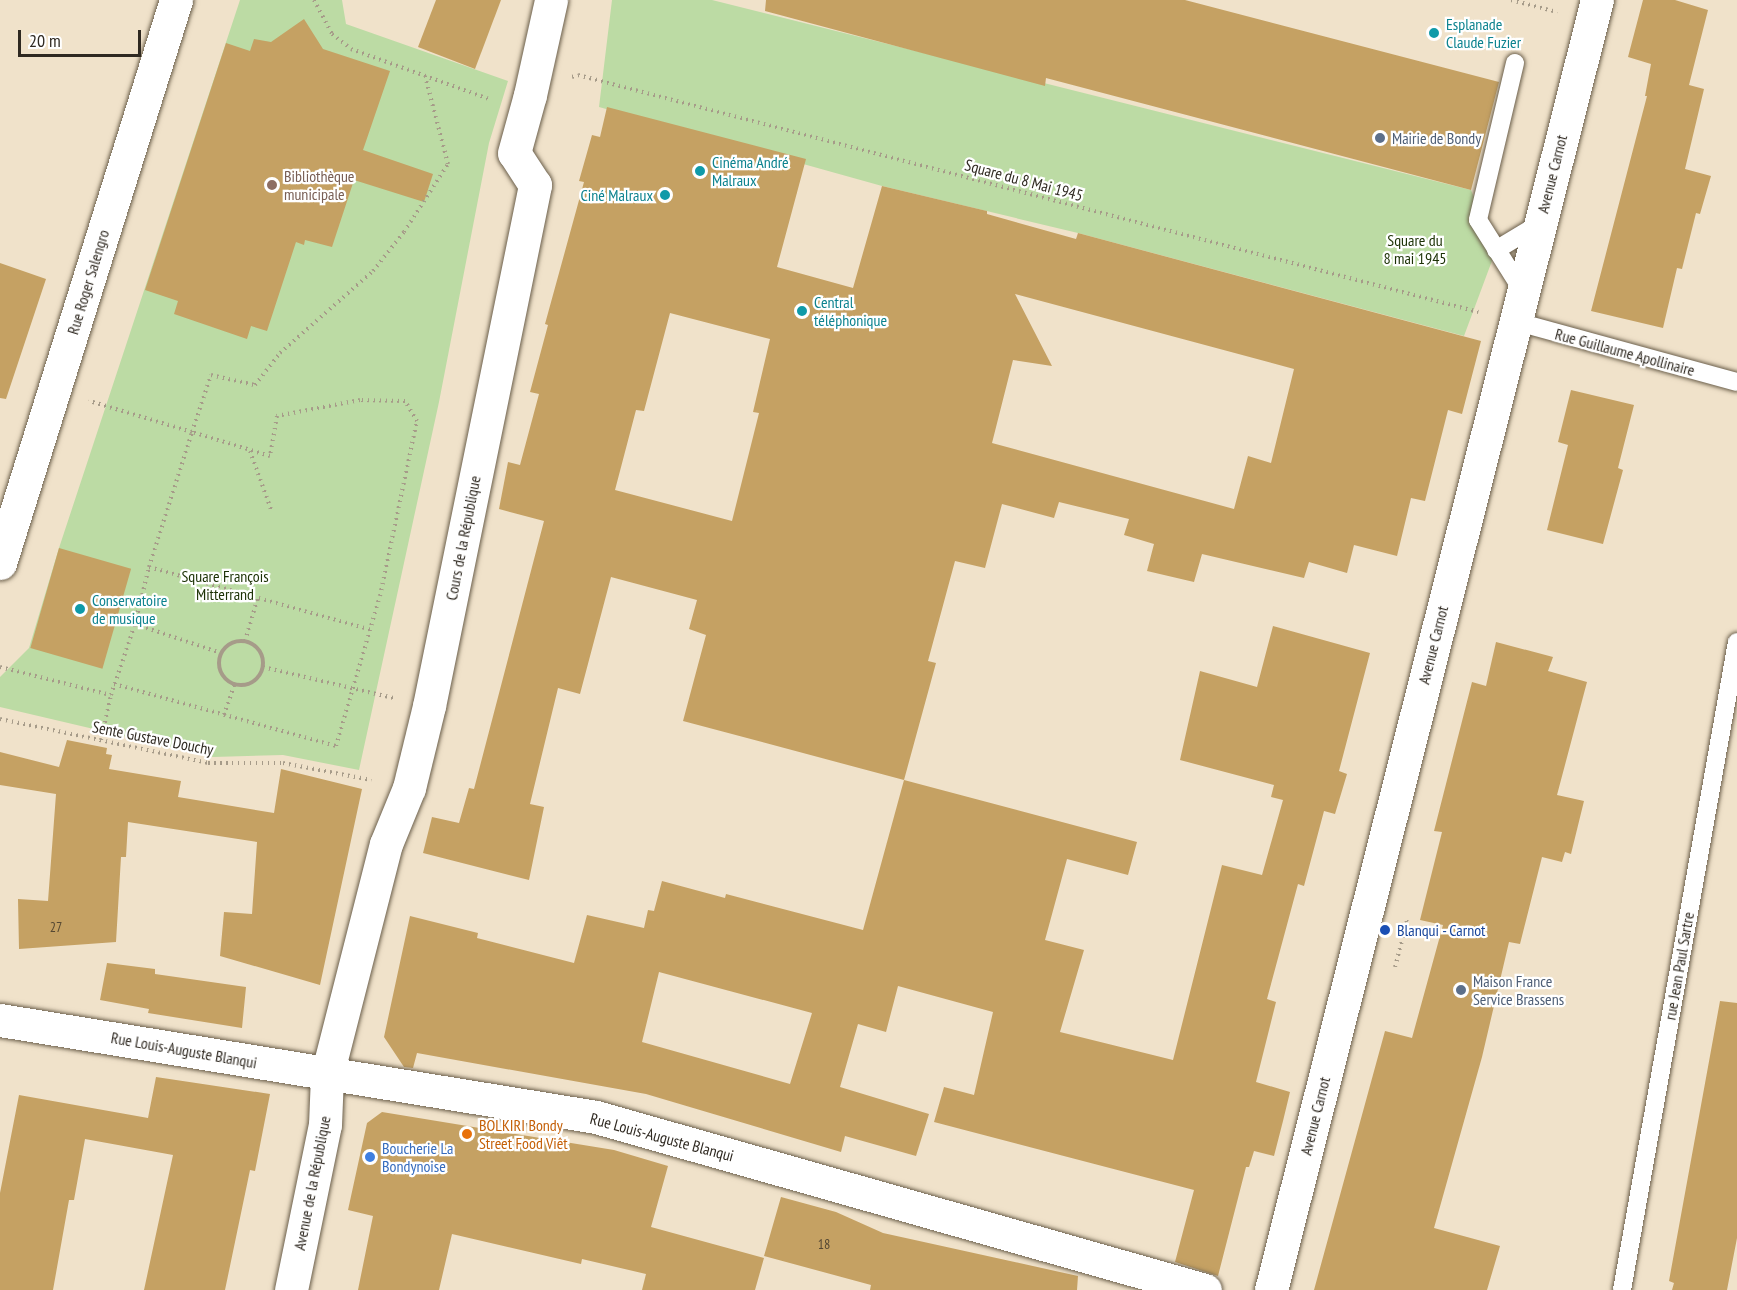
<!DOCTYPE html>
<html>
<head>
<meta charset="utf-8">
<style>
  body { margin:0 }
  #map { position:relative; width:1737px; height:1290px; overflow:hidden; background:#f0e2ca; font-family:"PT Sans Narrow",sans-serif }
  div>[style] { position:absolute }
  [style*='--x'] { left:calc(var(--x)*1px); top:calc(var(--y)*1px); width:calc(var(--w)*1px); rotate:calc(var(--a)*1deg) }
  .green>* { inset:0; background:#bcdba4 }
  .building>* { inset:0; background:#c5a163; transform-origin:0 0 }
  .path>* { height:4px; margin-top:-2px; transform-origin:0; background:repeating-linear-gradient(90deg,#a69b89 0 1.5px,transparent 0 6px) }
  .path>.ring { margin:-2px; padding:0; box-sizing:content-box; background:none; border:4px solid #a69b89; border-radius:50% }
  .roads { filter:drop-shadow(0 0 2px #6b5f4b) drop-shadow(0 0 2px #6b5f4b) }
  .lane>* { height:18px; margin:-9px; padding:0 9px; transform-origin:9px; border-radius:9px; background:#fff }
  .street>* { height:33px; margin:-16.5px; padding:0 16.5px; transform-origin:16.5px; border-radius:16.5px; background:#fff }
  .secondary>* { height:33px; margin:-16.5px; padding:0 16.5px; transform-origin:16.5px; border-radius:16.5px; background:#fff }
  .dots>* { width:16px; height:16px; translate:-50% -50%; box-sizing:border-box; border:3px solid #fff; border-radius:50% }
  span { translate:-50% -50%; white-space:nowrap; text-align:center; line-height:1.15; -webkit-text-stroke:4.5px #fff; paint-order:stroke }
  .number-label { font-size:14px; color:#544732 }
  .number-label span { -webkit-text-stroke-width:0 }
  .culture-label { font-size:16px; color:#0d838f }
  .left { translate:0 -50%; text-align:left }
  .right { translate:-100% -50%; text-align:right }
  .service-label { font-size:16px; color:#4e5e75 }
  .street-label { font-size:16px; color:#2f2921 }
  .education-label { font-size:16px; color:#785e54 }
  .park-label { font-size:16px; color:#1b3004 }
  .transit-label { font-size:16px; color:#164399 }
  .food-label { font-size:16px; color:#c56008 }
  .shop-label { font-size:16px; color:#366cbe }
  .scale { position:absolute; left:18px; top:30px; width:123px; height:27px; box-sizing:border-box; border:3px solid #2f2921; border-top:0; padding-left:8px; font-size:18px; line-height:21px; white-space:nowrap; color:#2f2921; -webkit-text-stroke:4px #fff; paint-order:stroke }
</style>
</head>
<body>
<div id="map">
  <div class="green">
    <div style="clip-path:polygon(240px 0,342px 0,346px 24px,508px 81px,489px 143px,439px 402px,359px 770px,283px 755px,213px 757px,0 707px,0 677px,29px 648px,59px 548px)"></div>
    <div style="clip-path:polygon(612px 0,712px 0,1471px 190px,1496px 250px,1464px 336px,1078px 233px,882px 186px,599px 107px)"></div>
  </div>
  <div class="building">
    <div style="clip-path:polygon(436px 0,501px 0,475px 69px,418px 47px)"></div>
    <div style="clip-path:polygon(766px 0,1185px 0,1499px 82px,1471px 190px,1046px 78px,1045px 86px,765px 11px)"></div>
    <div style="clip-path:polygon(1643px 0,1675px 0,1708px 10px,1689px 85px,1704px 89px,1685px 169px,1711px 176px,1700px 214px,1696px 213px,1682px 269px,1677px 268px,1663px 328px,1591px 311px,1647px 96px,1645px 96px,1651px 64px,1628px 57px)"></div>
    <div style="clip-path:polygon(304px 19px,323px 49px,390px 71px,363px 150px,433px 174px,424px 202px,354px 180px,332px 247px,305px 240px,304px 245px,296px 242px,267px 331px,251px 326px,247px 339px,174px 314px,178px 301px,145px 290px,226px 43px,250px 51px,254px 39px,271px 42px)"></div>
    <div style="clip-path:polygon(evenodd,607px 107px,806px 159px,777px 267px,853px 288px,882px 186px,987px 211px,987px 214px,1076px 239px,1078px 233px,1481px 341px,1462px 414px,1448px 410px,1425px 501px,1411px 498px,1397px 556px,1354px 545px,1347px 573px,1309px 562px,1304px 578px,1202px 554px,1194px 582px,1147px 571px,1154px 544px,1124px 535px,1129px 519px,1059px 502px,1054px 518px,1002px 504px,985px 568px,955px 561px,928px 661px,936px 663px,904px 780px,683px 721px,706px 635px,689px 629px,697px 600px,611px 577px,580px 694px,558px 688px,530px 804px,544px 807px,529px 880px,423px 853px,432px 817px,459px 823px,469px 788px,474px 789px,544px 521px,499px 509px,508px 462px,520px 465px,539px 394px,530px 392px,548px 325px,545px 324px,584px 182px,579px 181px,592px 135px,600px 137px,607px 107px,1015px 294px,1294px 369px,1271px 463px,1248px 456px,1234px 509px,992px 443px,1013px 360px,1052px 366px,1015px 294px,607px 107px,670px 313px,770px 339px,753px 412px,759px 413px,732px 521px,615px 490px,636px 410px,644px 411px,670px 313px)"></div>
    <div style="clip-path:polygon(0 263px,46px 279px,6px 399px,0 398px)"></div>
    <div style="clip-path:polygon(1571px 390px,1634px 405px,1618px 468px,1623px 470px,1603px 544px,1547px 530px,1568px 445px,1558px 442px)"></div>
    <div style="left:59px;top:548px;width:75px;height:104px;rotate:16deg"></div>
    <div style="clip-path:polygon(evenodd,1273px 626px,1370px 653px,1339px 771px,1347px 774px,1335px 814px,1324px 811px,1304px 886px,1298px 884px,1267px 999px,1276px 1002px,1256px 1082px,1290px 1092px,1283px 1121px,1274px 1156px,1254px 1151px,1249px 1167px,1246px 1167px,1218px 1276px,1175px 1262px,1194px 1190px,934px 1122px,944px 1087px,974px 1095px,993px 1012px,898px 986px,886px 1032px,858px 1024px,840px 1087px,929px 1114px,916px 1156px,845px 1136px,841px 1152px,646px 1094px,417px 1053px,413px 1068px,404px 1067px,384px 1037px,410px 916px,478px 933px,477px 938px,574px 963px,587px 915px,644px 928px,648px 910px,654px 911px,662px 881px,725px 898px,726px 894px,863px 930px,904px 780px,1137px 842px,1128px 875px,1067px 859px,1045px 940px,1084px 950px,1060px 1032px,1173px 1060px,1222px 865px,1262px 875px,1283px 800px,1271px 797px,1274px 785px,1180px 760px,1200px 671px,1257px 687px,1273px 626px,659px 972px,812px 1013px,790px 1084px,642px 1042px,659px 972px)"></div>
    <div style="clip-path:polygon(1496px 642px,1553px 657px,1548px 671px,1587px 682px,1557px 795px,1584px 801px,1571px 854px,1565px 852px,1562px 862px,1542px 857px,1520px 944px,1509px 942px,1482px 1057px,1434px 1228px,1500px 1246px,1487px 1290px,1314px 1290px,1385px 1031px,1412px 1038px,1443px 925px,1420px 920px,1442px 832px,1434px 831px,1472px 682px,1486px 686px)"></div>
    <div style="clip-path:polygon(67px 740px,107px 748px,106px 754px,112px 755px,109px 769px,181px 781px,178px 797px,274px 813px,281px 769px,362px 789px,320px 985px,220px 956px,224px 912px,252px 914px,257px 842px,128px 822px,126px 857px,121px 857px,116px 942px,19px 949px,18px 899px,48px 901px,56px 794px,0 785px,0 752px,59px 767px)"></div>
    <div style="clip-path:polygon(107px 963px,155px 969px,155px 974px,246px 987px,242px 1028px,148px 1013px,149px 1009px,100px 1000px)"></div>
    <div style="clip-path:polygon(1720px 1001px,1737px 1003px,1737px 1238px,1727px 1290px,1672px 1290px,1674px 1283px,1669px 1281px)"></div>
    <div style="clip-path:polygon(156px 1077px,270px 1094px,255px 1171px,250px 1170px,225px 1290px,144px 1290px,173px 1155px,85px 1139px,74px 1200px,69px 1200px,53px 1290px,0 1290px,0 1193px,19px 1095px,148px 1118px)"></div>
    <div style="clip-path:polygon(382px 1112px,614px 1150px,668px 1166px,651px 1227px,764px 1258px,755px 1290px,642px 1290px,646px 1274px,582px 1259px,581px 1264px,452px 1234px,439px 1290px,358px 1290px,373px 1216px,348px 1210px,367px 1123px)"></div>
    <div style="clip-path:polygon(781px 1197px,836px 1212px,883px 1233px,1078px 1276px,1077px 1290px,870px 1290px,871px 1285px,764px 1256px)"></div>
  </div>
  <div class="path">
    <div style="--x:314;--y:0;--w:38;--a:62"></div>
    <div style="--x:332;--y:34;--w:24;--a:38"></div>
    <div style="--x:351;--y:49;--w:147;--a:19.9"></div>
    <div style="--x:1511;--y:0;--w:48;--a:14.6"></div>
    <div style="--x:572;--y:77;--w:6;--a:-18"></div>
    <div style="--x:578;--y:75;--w:931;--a:14.75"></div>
    <div style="--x:250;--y:451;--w:65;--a:70.2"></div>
    <div style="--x:149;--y:567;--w:231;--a:15.8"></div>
    <div style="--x:135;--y:624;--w:91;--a:18.6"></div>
    <div style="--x:245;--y:641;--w:46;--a:-73.5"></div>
    <div class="ring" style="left:219px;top:641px;width:40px;height:40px"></div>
    <div style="--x:0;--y:667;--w:114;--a:14.2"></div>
    <div style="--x:111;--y:695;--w:75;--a:-71.3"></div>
    <div style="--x:135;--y:624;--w:59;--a:-76.2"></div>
    <div style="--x:149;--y:567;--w:142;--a:-72.3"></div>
    <div style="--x:192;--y:432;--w:108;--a:-163.2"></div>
    <div style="--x:263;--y:667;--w:134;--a:13.4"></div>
    <div style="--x:114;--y:684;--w:230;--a:15.6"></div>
    <div style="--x:336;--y:746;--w:156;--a:-73.7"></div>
    <div style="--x:380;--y:596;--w:179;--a:-78.1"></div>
    <div style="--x:417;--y:421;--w:23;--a:-121"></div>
    <div style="--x:405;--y:401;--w:45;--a:-178.7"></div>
    <div style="--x:360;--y:400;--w:85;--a:169.1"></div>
    <div style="--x:277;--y:416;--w:41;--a:99.9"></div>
    <div style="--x:270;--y:456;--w:82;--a:-162.9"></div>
    <div style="--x:192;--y:432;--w:60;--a:-71.6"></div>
    <div style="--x:211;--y:375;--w:45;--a:12.8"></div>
    <div style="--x:255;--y:385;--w:41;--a:-52"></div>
    <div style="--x:280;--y:353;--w:124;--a:-41.4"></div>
    <div style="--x:373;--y:271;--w:50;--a:-51.5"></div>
    <div style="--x:404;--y:232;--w:81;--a:-57.1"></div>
    <div style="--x:448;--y:164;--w:91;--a:-104.6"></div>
    <div style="--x:224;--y:715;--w:34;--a:-71"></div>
    <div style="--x:0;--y:719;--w:213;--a:11.9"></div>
    <div style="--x:208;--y:763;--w:75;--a:0"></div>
    <div style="--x:283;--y:763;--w:90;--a:10.9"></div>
    <div style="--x:101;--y:740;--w:46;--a:-77.5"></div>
    <div style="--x:1395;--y:967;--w:47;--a:-75.1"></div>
    <div style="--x:1407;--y:922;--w:5;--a:-112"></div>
  </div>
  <div class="roads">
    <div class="lane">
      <div style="--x:1515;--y:63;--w:161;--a:103.3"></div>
      <div style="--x:1478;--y:220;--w:83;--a:57.8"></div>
      <div style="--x:1496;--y:250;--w:50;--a:-31.2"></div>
      <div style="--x:1514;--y:321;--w:231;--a:15.3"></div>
      <div style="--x:1622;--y:1290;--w:658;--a:-79.94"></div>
    </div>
    <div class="street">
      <div style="--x:530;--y:95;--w:97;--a:-77.5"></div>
    </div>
    <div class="secondary">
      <div style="--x:0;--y:563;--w:590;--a:-72.64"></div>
      <div style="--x:0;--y:1020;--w:604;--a:9.24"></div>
      <div style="--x:596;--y:1117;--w:633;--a:15.86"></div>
      <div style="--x:291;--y:1290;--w:168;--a:-78.4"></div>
      <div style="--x:325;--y:1125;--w:50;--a:-87.7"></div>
      <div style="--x:327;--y:1075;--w:238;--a:-75.7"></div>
      <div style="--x:386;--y:844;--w:61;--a:-67.7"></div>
      <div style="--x:409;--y:788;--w:84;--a:-76.3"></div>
      <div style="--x:429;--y:706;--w:532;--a:-78.5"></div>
      <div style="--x:535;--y:185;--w:38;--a:-123"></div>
      <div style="--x:514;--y:153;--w:60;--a:-74.6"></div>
      <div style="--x:1271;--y:1290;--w:1331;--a:-75.82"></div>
    </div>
  </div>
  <div class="dots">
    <div style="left:1434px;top:33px;background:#0f9aa8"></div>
    <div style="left:1380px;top:138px;background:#5c6f8a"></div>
    <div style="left:700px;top:171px;background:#0f9aa8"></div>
    <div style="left:272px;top:185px;background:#8d6e63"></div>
    <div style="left:665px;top:195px;background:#0f9aa8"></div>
    <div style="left:802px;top:311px;background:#0f9aa8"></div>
    <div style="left:80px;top:609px;background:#0f9aa8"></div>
    <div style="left:1385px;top:930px;background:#1a4fb4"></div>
    <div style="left:1461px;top:990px;background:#5c6f8a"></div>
    <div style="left:467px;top:1134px;background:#e8710a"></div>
    <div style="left:370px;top:1157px;background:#3f7fe0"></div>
  </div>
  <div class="number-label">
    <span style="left:56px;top:927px">27</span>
    <span style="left:824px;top:1244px">18</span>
  </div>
  <div class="culture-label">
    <span class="left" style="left:1446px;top:33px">Esplanade<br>Claude Fuzier</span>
    <span class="left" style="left:712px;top:171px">Cinéma André<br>Malraux</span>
    <span class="right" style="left:653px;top:195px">Ciné Malraux</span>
    <span class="left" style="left:814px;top:311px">Central<br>téléphonique</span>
    <span class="left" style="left:92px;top:609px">Conservatoire<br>de musique</span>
  </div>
  <div class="service-label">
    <span class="left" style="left:1392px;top:138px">Mairie de Bondy</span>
    <span class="left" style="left:1473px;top:990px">Maison France<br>Service Brassens</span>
  </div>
  <div class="street-label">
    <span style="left:1552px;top:174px;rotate:-76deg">Avenue Carnot</span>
    <span style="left:1024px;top:180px;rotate:15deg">Square du 8 Mai 1945</span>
    <span style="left:88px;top:282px;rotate:-73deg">Rue Roger Salengro</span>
    <span style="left:1625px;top:352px;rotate:15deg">Rue Guillaume Apollinaire</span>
    <span style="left:463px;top:538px;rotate:-79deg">Cours de la République</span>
    <span style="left:1433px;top:645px;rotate:-76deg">Avenue Carnot</span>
    <span style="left:153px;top:738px;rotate:11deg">Sente Gustave Douchy</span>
    <span style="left:1679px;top:966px;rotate:-80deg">rue Jean Paul Sartre</span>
    <span style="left:184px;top:1050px;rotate:10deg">Rue Louis-Auguste Blanqui</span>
    <span style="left:1315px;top:1116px;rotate:-76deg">Avenue Carnot</span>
    <span style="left:662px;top:1137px;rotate:15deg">Rue Louis-Auguste Blanqui</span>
    <span style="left:312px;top:1183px;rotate:-79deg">Avenue de la République</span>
  </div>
  <div class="education-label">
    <span class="left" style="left:284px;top:185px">Bibliothèque<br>municipale</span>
  </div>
  <div class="park-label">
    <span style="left:1415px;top:249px">Square du<br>8 mai 1945</span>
    <span style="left:225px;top:585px">Square François<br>Mitterrand</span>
  </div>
  <div class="transit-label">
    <span class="left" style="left:1397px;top:930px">Blanqui - Carnot</span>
  </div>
  <div class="food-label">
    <span class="left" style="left:479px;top:1134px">BOLKIRI Bondy<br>Street Food Viêt</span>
  </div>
  <div class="shop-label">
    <span class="left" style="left:382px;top:1157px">Boucherie La<br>Bondynoise</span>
  </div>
  <div class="scale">20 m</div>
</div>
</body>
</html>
